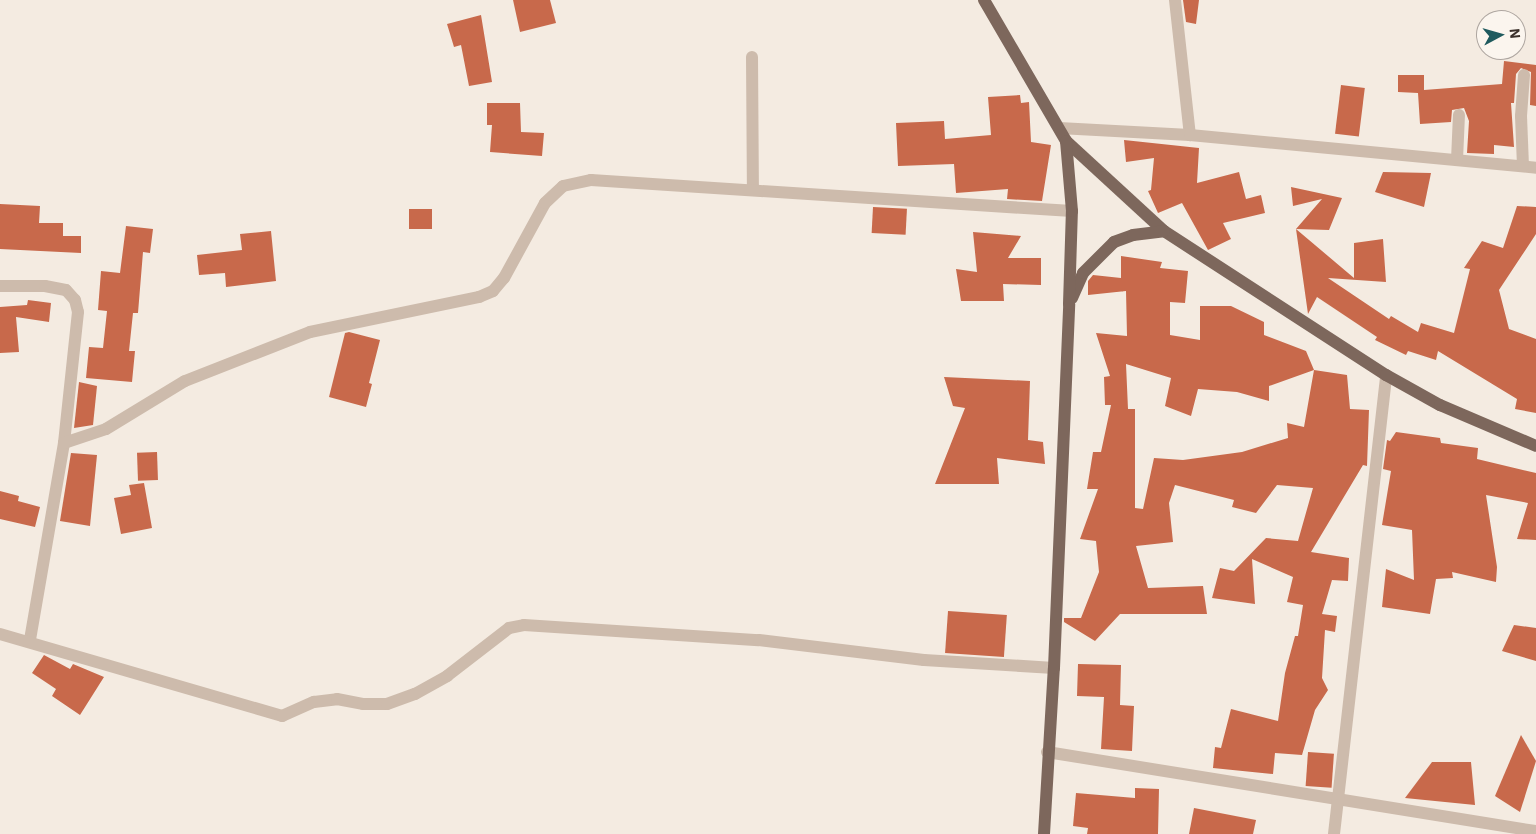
<!DOCTYPE html>
<html>
<head>
<meta charset="utf-8">
<style>
  body { margin:0 }
  #map { position:relative; width:1536px; height:834px; overflow:hidden; background:#f4ebe1; font-family:"IBM Plex Sans",sans-serif }
  div>[style] { position:absolute }
  [style*='--x'] { left:calc(var(--x)*1px); top:calc(var(--y)*1px); width:calc(var(--w)*1px); rotate:calc(var(--a)*1deg) }
  .building>* { inset:0; background:#c8694b; transform-origin:0 0 }
  .minor>* { height:12px; margin:-6px; padding:0 6px; transform-origin:6px; border-radius:6px; background:#cdbbac }
  .major>* { height:12px; margin:-6px; padding:0 6px; transform-origin:6px; border-radius:6px; background:#7d675c }
  span { translate:-50% -50%; white-space:nowrap; text-align:center; line-height:1.15; -webkit-text-stroke:5px #fbf5ee; paint-order:stroke }
  .north { position:absolute; left:1476px; top:10px; width:50px; height:50px; box-sizing:border-box; background:#fbf5ee; border:1px solid #aea6a0; border-radius:50%; rotate:84deg; font-size:14px; font-weight:700; line-height:20px; text-align:center; color:#3b302b }
  .north::after { content:''; display:block; margin:auto; width:18px; height:22px; background:#1f5a5e; clip-path:polygon(50% 0,100% 100%,50% 72%,0 100%) }
</style>
</head>
<body>
<div id="map">
  <div class="building">
    <div style="clip-path:polygon(513px 0,550px 0,556px 23px,520px 32px)"></div>
    <div style="clip-path:polygon(1183px 0,1199px 0,1196px 24px,1186px 22px)"></div>
    <div style="clip-path:polygon(481px 15px,492px 82px,469px 86px,461px 45px,454px 47px,447px 24px)"></div>
    <div style="clip-path:polygon(1504px 61px,1536px 65px,1536px 106px,1530px 105px,1531px 72px,1521px 68px,1516px 74px,1514px 103px,1511px 103px,1514px 147px,1494px 145px,1494px 154px,1467px 153px,1469px 121px,1464px 108px,1452px 110px,1451px 122px,1420px 124px,1418px 93px,1398px 92px,1398px 75px,1424px 75px,1424px 90px,1502px 84px)"></div>
    <div style="left:1341px;top:85px;width:24px;height:49px;rotate:7deg"></div>
    <div style="clip-path:polygon(1020px 95px,1021px 103px,1029px 102px,1031px 142px,1051px 145px,1042px 201px,1007px 199px,1008px 189px,956px 193px,954px 164px,898px 166px,896px 123px,944px 121px,945px 139px,991px 135px,988px 97px)"></div>
    <div style="clip-path:polygon(487px 103px,520px 103px,521px 132px,544px 133px,542px 156px,490px 152px,492px 125px,487px 125px)"></div>
    <div style="clip-path:polygon(1124px 140px,1199px 148px,1197px 183px,1239px 172px,1246px 199px,1261px 195px,1265px 213px,1223px 223px,1231px 239px,1208px 250px,1182px 203px,1158px 213px,1148px 191px,1151px 190px,1154px 158px,1126px 162px)"></div>
    <div style="clip-path:polygon(1383px 172px,1431px 173px,1424px 207px,1375px 192px)"></div>
    <div style="clip-path:polygon(1291px 187px,1342px 198px,1329px 230px,1296px 229px,1322px 199px,1293px 206px)"></div>
    <div style="clip-path:polygon(0 204px,40px 206px,39px 223px,63px 223px,63px 236px,81px 236px,81px 253px,0 249px)"></div>
    <div style="clip-path:polygon(1517px 206px,1536px 207px,1536px 234px,1499px 290px,1509px 329px,1536px 339px,1536px 413px,1515px 409px,1517px 399px,1438px 351px,1436px 360px,1408px 351px,1406px 355px,1375px 340px,1377px 337px,1317px 297px,1308px 314px,1296px 229px,1354px 278px,1354px 243px,1383px 239px,1386px 282px,1328px 278px,1389px 319px,1391px 316px,1418px 332px,1421px 323px,1454px 333px,1470px 269px,1464px 268px,1482px 241px,1503px 248px)"></div>
    <div style="left:873px;top:207px;width:34px;height:26px;rotate:3deg"></div>
    <div style="left:409px;top:209px;width:23px;height:20px"></div>
    <div style="clip-path:polygon(126px 226px,153px 229px,150px 253px,143px 252px,138px 313px,133px 313px,129px 351px,135px 351px,132px 382px,86px 378px,89px 347px,103px 348px,107px 311px,98px 310px,101px 271px,120px 273px)"></div>
    <div style="clip-path:polygon(271px 231px,276px 281px,226px 287px,225px 273px,199px 275px,197px 255px,242px 250px,240px 234px)"></div>
    <div style="clip-path:polygon(973px 232px,1021px 236px,1008px 258px,1041px 258px,1041px 285px,1003px 284px,1004px 301px,961px 301px,956px 269px,977px 272px)"></div>
    <div style="clip-path:polygon(evenodd,1121px 256px,1162px 262px,1160px 268px,1188px 271px,1185px 303px,1170px 302px,1170px 335px,1200px 340px,1200px 306px,1231px 306px,1264px 322px,1264px 335px,1306px 351px,1314px 370px,1347px 375px,1350px 409px,1369px 410px,1367px 466px,1363px 465px,1311px 552px,1349px 558px,1348px 581px,1332px 580px,1322px 614px,1337px 616px,1335px 632px,1325px 630px,1322px 678px,1328px 690px,1315px 710px,1302px 755px,1275px 753px,1273px 774px,1213px 768px,1215px 747px,1221px 748px,1231px 709px,1278px 721px,1285px 673px,1295px 636px,1298px 636px,1303px 605px,1287px 602px,1293px 577px,1252px 559px,1255px 604px,1212px 598px,1220px 568px,1234px 571px,1266px 538px,1298px 541px,1313px 488px,1277px 485px,1256px 513px,1232px 507px,1234px 500px,1175px 485px,1169px 503px,1173px 542px,1136px 546px,1148px 588px,1203px 586px,1207px 614px,1120px 614px,1095px 641px,1064px 622px,1064px 618px,1081px 618px,1099px 572px,1096px 541px,1080px 539px,1098px 489px,1087px 489px,1093px 452px,1101px 452px,1111px 405px,1105px 405px,1104px 377px,1110px 376px,1096px 333px,1127px 336px,1126px 291px,1088px 295px,1088px 281px,1093px 275px,1121px 278px,1121px 256px,1126px 364px,1171px 378px,1165px 406px,1191px 416px,1198px 389px,1237px 392px,1269px 401px,1269px 386px,1314px 370px,1304px 427px,1287px 423px,1288px 438px,1242px 452px,1183px 460px,1154px 458px,1143px 509px,1135px 508px,1135px 409px,1128px 409px,1126px 364px)"></div>
    <div style="clip-path:polygon(28px 300px,51px 303px,49px 322px,16px 317px,19px 352px,0 353px,0 307px,27px 305px)"></div>
    <div style="clip-path:polygon(349px 332px,380px 340px,369px 383px,372px 384px,366px 407px,329px 397px,345px 333px)"></div>
    <div style="clip-path:polygon(944px 377px,1030px 381px,1028px 440px,1043px 442px,1045px 464px,997px 458px,999px 484px,935px 484px,965px 408px,953px 406px)"></div>
    <div style="clip-path:polygon(79px 382px,97px 386px,93px 425px,74px 428px)"></div>
    <div style="clip-path:polygon(1396px 432px,1440px 438px,1441px 443px,1478px 448px,1477px 459px,1536px 473px,1536px 540px,1517px 539px,1528px 503px,1486px 495px,1497px 567px,1496px 582px,1452px 572px,1453px 578px,1436px 579px,1430px 614px,1382px 607px,1386px 569px,1414px 580px,1412px 530px,1382px 525px,1391px 471px,1383px 469px,1387px 440px,1390px 441px)"></div>
    <div style="left:157px;top:452px;width:28px;height:20px;rotate:88deg"></div>
    <div style="clip-path:polygon(71px 453px,97px 455px,90px 526px,60px 521px)"></div>
    <div style="clip-path:polygon(144px 483px,152px 528px,121px 534px,114px 498px,131px 495px,129px 485px)"></div>
    <div style="clip-path:polygon(0 491px,19px 496px,18px 501px,40px 507px,35px 527px,0 519px)"></div>
    <div style="left:948px;top:611px;width:59px;height:42px;rotate:4deg"></div>
    <div style="clip-path:polygon(1514px 625px,1536px 628px,1536px 661px,1502px 651px)"></div>
    <div style="clip-path:polygon(44px 655px,70px 669px,73px 664px,104px 677px,80px 715px,52px 696px,56px 689px,32px 673px)"></div>
    <div style="clip-path:polygon(1078px 664px,1121px 665px,1120px 705px,1134px 706px,1132px 751px,1101px 749px,1104px 697px,1077px 696px)"></div>
    <div style="clip-path:polygon(1521px 735px,1536px 761px,1520px 812px,1495px 796px)"></div>
    <div style="left:1308px;top:752px;width:26px;height:34px;rotate:4deg"></div>
    <div style="clip-path:polygon(1432px 762px,1471px 762px,1475px 805px,1405px 798px)"></div>
    <div style="clip-path:polygon(1135px 788px,1159px 789px,1158px 834px,1087px 834px,1088px 828px,1073px 826px,1076px 793px,1135px 798px)"></div>
    <div style="clip-path:polygon(1194px 808px,1256px 820px,1253px 834px,1189px 834px)"></div>
  </div>
  <div class="minor">
    <div style="--x:1175;--y:0;--w:136;--a:83.7"></div>
    <div style="--x:752;--y:57;--w:132;--a:89.6"></div>
    <div style="--x:1059;--y:128;--w:131;--a:3.1"></div>
    <div style="--x:1190;--y:135;--w:348;--a:5.4"></div>
    <div style="--x:1457;--y:160;--w:45;--a:-87.5"></div>
    <div style="--x:1523;--y:166;--w:50;--a:-92.3"></div>
    <div style="--x:1521;--y:116;--w:41;--a:-85.8"></div>
    <div style="--x:0;--y:286;--w:45;--a:0"></div>
    <div style="--x:45;--y:286;--w:21;--a:11"></div>
    <div style="--x:66;--y:290;--w:13;--a:48"></div>
    <div style="--x:75;--y:300;--w:12;--a:76"></div>
    <div style="--x:78;--y:312;--w:132;--a:96.1"></div>
    <div style="--x:64;--y:443;--w:200;--a:99.8"></div>
    <div style="--x:64;--y:443;--w:44;--a:-18.4"></div>
    <div style="--x:106;--y:429;--w:92;--a:-31.3"></div>
    <div style="--x:185;--y:381;--w:134;--a:-21.4"></div>
    <div style="--x:310;--y:332;--w:173;--a:-11.7"></div>
    <div style="--x:479;--y:297;--w:15;--a:-23"></div>
    <div style="--x:493;--y:291;--w:17;--a:-50"></div>
    <div style="--x:504;--y:278;--w:85;--a:-61.3"></div>
    <div style="--x:545;--y:203;--w:25;--a:-43"></div>
    <div style="--x:563;--y:186;--w:29;--a:-12"></div>
    <div style="--x:591;--y:180;--w:482;--a:3.7"></div>
    <div style="--x:0;--y:634;--w:294;--a:16.2"></div>
    <div style="--x:282;--y:716;--w:35;--a:-24"></div>
    <div style="--x:314;--y:702;--w:23;--a:-7"></div>
    <div style="--x:337;--y:699;--w:26;--a:11"></div>
    <div style="--x:363;--y:704;--w:24;--a:0"></div>
    <div style="--x:387;--y:704;--w:30;--a:-20"></div>
    <div style="--x:415;--y:694;--w:37;--a:-29"></div>
    <div style="--x:447;--y:676;--w:78;--a:-37.7"></div>
    <div style="--x:509;--y:628;--w:15;--a:-11"></div>
    <div style="--x:524;--y:625;--w:235;--a:3.7"></div>
    <div style="--x:759;--y:640;--w:166;--a:6.9"></div>
    <div style="--x:924;--y:660;--w:130;--a:3.5"></div>
    <div style="--x:1047;--y:752;--w:495;--a:9.2"></div>
    <div style="--x:1334;--y:834;--w:462;--a:-83.5"></div>
  </div>
  <div class="major">
    <div style="--x:984;--y:0;--w:163;--a:59.8"></div>
    <div style="--x:1066;--y:141;--w:133;--a:42.6"></div>
    <div style="--x:1164;--y:231;--w:265;--a:33"></div>
    <div style="--x:1386;--y:375;--w:62;--a:29.1"></div>
    <div style="--x:1440;--y:405;--w:104;--a:23.1"></div>
    <div style="--x:1072;--y:298;--w:27;--a:-66"></div>
    <div style="--x:1083;--y:273;--w:44;--a:-45"></div>
    <div style="--x:1114;--y:242;--w:20;--a:-20"></div>
    <div style="--x:1133;--y:235;--w:31;--a:-7"></div>
    <div style="--x:1044;--y:834;--w:166;--a:-86.6"></div>
    <div style="--x:1054;--y:668;--w:364;--a:-87.6"></div>
    <div style="--x:1069;--y:304;--w:93;--a:-88.2"></div>
    <div style="--x:1072;--y:211;--w:70;--a:-94.9"></div>
  </div>
  <div class="north">N</div>
</div>
</body>
</html>
